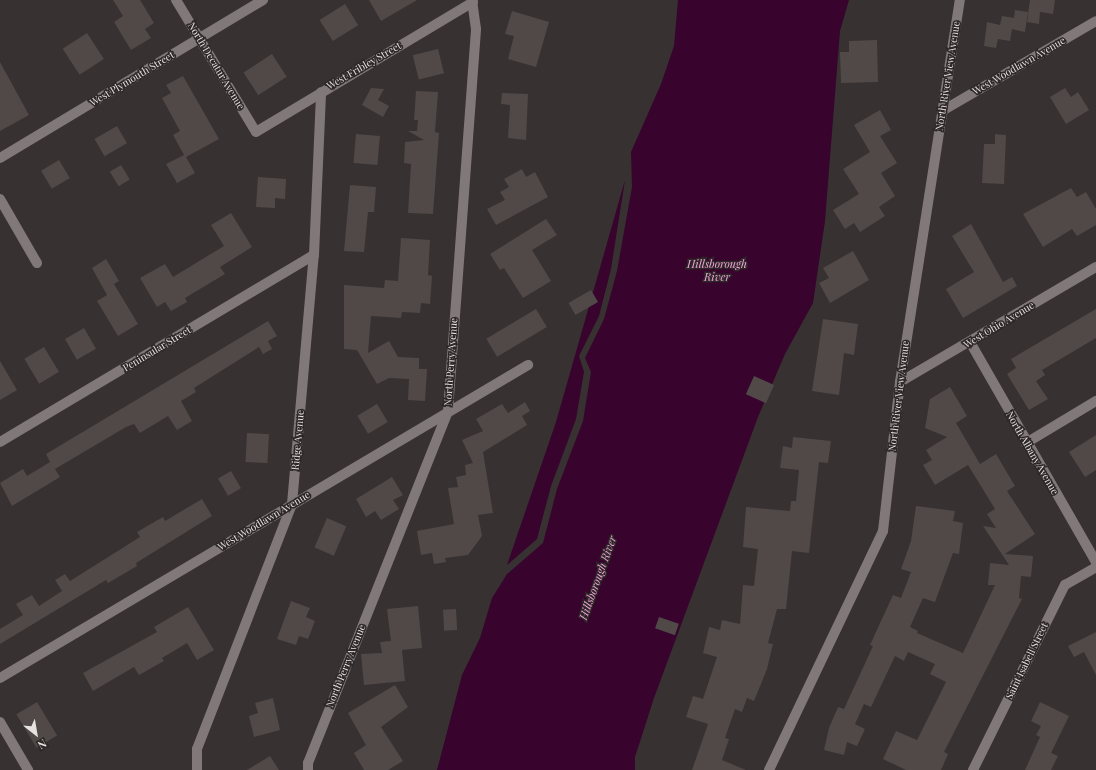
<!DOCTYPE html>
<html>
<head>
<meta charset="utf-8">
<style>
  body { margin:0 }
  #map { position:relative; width:1096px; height:770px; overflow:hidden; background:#373131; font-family:"Playfair Display",serif }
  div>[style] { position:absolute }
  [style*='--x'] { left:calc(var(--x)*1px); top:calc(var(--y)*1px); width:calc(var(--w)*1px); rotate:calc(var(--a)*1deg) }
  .water>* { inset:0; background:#38032d }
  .building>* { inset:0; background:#504948; transform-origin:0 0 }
  .minor>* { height:10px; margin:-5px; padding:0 5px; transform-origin:5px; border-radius:5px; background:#807879 }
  span { translate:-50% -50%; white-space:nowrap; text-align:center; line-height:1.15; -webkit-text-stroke:3px #2d2727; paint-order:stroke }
  .street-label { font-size:10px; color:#e6e2e2 }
  .water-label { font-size:11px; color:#f5a3dd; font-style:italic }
  .north { position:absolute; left:16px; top:714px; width:40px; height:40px; -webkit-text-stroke:3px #2d2727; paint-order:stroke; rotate:149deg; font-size:11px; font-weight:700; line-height:16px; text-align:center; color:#e6e2e2 }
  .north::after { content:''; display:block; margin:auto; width:14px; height:18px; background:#e6e2e2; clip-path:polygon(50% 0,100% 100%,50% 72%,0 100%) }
</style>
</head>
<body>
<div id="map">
  <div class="water">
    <div style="clip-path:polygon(678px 0,849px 0,840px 31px,825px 221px,813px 303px,785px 354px,758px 417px,654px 698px,635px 757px,635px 770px,437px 770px,462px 675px,480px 638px,492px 598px,507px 574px,543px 543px,557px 489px,583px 421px,591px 372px,585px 358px,604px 319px,617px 271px,632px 187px,631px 152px,661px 84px,674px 46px)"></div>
    <div style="clip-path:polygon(625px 180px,611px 269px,599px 316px,579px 356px,584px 372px,576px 419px,551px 486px,537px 539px,507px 565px,556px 422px)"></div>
  </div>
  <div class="building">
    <div style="clip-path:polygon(113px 0,140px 0,154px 23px,145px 29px,151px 38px,131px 50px,114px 22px,123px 16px)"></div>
    <div style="clip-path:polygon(369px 0,417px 0,381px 21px)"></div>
    <div style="clip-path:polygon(1030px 0,1055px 0,1053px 14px,1040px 12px,1039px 24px,1027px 22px)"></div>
    <div style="left:345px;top:4px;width:25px;height:30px;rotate:58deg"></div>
    <div style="clip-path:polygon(1015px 10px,1028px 12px,1025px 32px,1012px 29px,1010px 41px,998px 39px,996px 48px,984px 46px,987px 22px,1000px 25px,1002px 16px,1014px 18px)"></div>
    <div style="clip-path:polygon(512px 11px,549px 22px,536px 67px,508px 59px,514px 36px,505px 34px)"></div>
    <div style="left:87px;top:33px;width:31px;height:29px;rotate:57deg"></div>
    <div style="clip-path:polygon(877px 40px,878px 82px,841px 83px,840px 52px,849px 52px,849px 41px)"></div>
    <div style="left:438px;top:49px;width:25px;height:26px;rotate:76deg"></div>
    <div style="left:272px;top:54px;width:27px;height:34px;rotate:57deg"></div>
    <div style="clip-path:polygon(0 62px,29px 115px,0 131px)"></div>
    <div style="clip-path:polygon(183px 76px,219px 139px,186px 157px,195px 173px,177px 183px,166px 164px,184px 155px,173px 135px,180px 131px,162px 98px,171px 93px,166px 85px)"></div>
    <div style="clip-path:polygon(371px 88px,384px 89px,378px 100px,389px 106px,383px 117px,362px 105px)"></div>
    <div style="clip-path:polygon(1065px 88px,1071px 97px,1078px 92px,1089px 110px,1066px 124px,1050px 97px)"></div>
    <div style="clip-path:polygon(416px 91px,438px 92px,435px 132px,439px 133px,433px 214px,408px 213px,411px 164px,404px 163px,405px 142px,424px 140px,408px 131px,417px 131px,418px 120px,414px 120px)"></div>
    <div style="clip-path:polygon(502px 93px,528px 94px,526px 140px,508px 138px,510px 105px,501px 104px)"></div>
    <div style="clip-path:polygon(880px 110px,891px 130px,880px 136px,897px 163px,881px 173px,895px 196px,879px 207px,885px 216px,860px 232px,854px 223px,845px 229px,833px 210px,859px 194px,843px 169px,870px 152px,854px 125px)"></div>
    <div style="left:117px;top:126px;width:20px;height:26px;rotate:60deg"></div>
    <div style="left:356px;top:134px;width:24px;height:29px;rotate:5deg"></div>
    <div style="clip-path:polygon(995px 134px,1006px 135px,1004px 184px,982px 183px,984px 144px,995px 144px)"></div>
    <div style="left:59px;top:160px;width:21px;height:21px;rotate:59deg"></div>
    <div style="left:121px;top:165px;width:17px;height:13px;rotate:59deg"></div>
    <div style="clip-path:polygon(522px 169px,526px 177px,535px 172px,548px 197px,496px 225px,487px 209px,505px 200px,500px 192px,509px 187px,504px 179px)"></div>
    <div style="clip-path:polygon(258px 177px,286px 179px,285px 199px,275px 198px,275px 208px,256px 207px)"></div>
    <div style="clip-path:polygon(350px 185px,376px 187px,374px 212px,368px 212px,364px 252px,344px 251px)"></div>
    <div style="clip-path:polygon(1071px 188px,1077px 197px,1086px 192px,1096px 209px,1096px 225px,1077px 236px,1072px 229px,1043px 247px,1023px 214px)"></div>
    <div style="clip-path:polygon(231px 213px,252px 247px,220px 267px,225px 274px,185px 298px,187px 302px,171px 311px,165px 302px,157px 307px,140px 278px,165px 264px,173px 277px,224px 246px,211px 225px)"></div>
    <div style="clip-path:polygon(546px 219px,557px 235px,532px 250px,551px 281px,523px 298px,504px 268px,500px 270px,490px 254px)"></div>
    <div style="clip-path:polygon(971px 224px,1003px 282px,1012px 277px,1017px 286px,963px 318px,946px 289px,974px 272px,952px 236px)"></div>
    <div style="clip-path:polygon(401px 238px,430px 240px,428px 275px,432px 276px,430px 304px,421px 303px,420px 313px,402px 312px,401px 318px,371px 316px,368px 353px,389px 341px,398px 357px,419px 358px,419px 369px,427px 369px,425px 401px,408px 400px,409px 379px,389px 378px,377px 384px,357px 350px,344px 349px,344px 285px,384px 288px,385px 280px,398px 281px)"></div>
    <div style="clip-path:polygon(853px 251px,869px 280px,830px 303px,819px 283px,829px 278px,823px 268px)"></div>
    <div style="clip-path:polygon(106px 259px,119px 281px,114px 284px,138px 324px,118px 336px,97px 301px,107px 295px,92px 268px)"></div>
    <div style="left:591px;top:290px;width:14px;height:26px;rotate:60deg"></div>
    <div style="left:536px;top:309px;width:21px;height:58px;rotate:59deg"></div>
    <div style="clip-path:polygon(1096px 309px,1096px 338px,1042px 370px,1045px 375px,1036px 381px,1048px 399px,1029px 410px,1007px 374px,1016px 368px,1011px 359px)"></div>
    <div style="clip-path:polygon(823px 319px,858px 324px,854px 355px,844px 353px,839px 395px,812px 391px)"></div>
    <div style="clip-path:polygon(268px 321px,277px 336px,268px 341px,272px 349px,263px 354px,259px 347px,194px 388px,196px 392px,181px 401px,192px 421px,177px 430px,168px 416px,140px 433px,134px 424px,126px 427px,55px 469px,60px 477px,12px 506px,0 483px,23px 469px,27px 476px,50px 462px,46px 454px)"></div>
    <div style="left:84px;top:328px;width:24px;height:22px;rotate:60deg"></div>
    <div style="left:44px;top:347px;width:29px;height:23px;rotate:59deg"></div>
    <div style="clip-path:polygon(0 361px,17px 390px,0 400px)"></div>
    <div style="left:754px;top:376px;width:22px;height:20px;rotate:24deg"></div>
    <div style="clip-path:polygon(950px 387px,967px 416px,956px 423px,980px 464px,996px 454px,1015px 486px,1007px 491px,1035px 534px,1005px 554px,1033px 556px,1031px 577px,1021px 576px,1019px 598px,1022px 599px,944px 752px,948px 754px,941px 770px,906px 770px,883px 759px,896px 731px,917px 740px,946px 682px,930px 674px,935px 664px,908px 652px,904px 661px,895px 656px,871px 707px,864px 704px,855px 724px,865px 729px,857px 746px,847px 742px,844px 755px,824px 750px,829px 728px,838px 707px,844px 709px,873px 646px,870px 645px,893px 595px,901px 598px,911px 572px,901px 569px,911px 541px,916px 506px,955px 511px,953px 521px,963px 523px,959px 554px,953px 553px,935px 602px,923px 598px,910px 627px,918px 631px,917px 633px,963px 653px,995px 585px,988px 585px,990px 563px,1009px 565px,983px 526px,996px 528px,987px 514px,995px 509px,968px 465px,935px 485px,923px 465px,932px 460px,926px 450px,947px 437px,925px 428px,930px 399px)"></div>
    <div style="clip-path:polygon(525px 402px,530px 411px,522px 416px,527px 425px,483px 452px,493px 513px,478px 515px,482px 536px,468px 555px,445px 558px,446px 562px,434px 564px,432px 553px,421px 555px,417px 531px,454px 524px,448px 488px,458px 487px,456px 477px,466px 475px,465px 465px,473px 463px,462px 440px,483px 431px,476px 419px,502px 404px,508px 413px)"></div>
    <div style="left:377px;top:404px;width:21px;height:23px;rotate:59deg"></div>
    <div style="left:247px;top:433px;width:22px;height:29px;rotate:3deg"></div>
    <div style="clip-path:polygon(1096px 435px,1096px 470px,1085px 477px,1069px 452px)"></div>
    <div style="clip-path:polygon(793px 437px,831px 441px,828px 463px,819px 462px,809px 553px,792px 551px,786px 609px,777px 609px,768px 643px,773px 644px,767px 669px,754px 701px,747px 698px,742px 712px,735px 709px,725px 738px,729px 739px,722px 760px,746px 770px,692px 770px,708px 724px,686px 717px,693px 696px,703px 699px,717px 657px,703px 653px,709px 627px,720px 630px,722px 620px,740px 624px,743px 585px,754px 586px,758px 549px,743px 547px,746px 507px,790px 511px,791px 501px,796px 501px,799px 470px,780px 468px,783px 446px,792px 448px)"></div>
    <div style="left:231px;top:471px;width:20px;height:15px;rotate:60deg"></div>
    <div style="clip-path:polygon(392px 477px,403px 495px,393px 500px,399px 509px,381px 520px,375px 511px,366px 517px,356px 499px)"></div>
    <div style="clip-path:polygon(202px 499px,212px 516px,136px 563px,137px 566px,108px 583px,106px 580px,0 644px,0 629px,23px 615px,16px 604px,32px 595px,39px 606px,62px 591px,55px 580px,65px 574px,70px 581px,140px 537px,137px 532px,163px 517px,165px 521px)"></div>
    <div style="left:327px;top:518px;width:21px;height:32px;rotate:23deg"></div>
    <div style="clip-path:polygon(291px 601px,310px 608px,306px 617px,315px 621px,308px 639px,299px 636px,296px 645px,277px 639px)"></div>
    <div style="clip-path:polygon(418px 606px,422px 648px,402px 650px,405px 681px,364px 685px,361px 654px,382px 653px,380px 642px,391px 641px,387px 609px)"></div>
    <div style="clip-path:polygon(188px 607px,214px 650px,197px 660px,187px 643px,162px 658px,164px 661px,139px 675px,134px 667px,93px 691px,83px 673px,157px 632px,154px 627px)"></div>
    <div style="left:456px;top:609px;width:21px;height:13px;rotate:87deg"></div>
    <div style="left:659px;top:617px;width:21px;height:12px;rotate:19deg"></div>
    <div style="clip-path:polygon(1096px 632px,1096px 675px,1084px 652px,1074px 657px,1068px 646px)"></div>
    <div style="clip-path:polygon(395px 685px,408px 707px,381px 727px,403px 761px,388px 770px,364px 770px,354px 753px,366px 745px,348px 713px)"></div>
    <div style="clip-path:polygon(273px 698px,280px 730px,254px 737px,249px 716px,258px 713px,255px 703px)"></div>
    <div style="left:37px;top:702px;width:39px;height:24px;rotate:59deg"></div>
    <div style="clip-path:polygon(1040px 702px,1069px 716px,1051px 753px,1058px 756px,1051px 770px,1025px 770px,1040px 737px,1036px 735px,1041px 726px,1031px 721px)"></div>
    <div style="clip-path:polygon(270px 756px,279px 770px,247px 770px)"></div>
  </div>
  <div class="minor">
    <div style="--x:176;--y:0;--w:154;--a:58.8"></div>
    <div style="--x:256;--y:132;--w:253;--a:-30.9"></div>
    <div style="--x:942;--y:111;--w:178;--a:-30.3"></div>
    <div style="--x:0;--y:158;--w:307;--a:-31"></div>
    <div style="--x:0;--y:199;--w:74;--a:60"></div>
    <div style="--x:970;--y:342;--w:254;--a:60.2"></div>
    <div style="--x:900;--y:382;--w:227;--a:-30.4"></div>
    <div style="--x:0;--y:442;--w:365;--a:-30.8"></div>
    <div style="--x:1026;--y:443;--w:82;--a:-31"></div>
    <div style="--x:0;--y:678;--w:614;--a:-30.66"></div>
    <div style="--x:0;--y:722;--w:56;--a:59.7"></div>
    <div style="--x:197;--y:770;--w:21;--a:-90"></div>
    <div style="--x:197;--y:749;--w:263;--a:-68.8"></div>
    <div style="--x:292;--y:504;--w:250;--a:-85"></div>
    <div style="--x:314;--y:255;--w:163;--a:-87.5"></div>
    <div style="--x:308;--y:770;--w:7;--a:-90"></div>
    <div style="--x:308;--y:763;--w:379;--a:-68.3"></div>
    <div style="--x:448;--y:411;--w:383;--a:-85.8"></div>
    <div style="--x:476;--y:29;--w:29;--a:-98"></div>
    <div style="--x:769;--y:770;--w:265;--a:-64.5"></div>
    <div style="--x:883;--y:531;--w:150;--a:-83.5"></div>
    <div style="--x:900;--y:382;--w:387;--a:-81.1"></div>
    <div style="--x:973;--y:770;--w:207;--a:-63.6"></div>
    <div style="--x:1065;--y:585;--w:36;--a:-30"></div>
  </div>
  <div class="street-label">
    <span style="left:216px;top:66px;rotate:59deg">North Decatur Avenue</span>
    <span style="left:364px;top:66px;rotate:-30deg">West Fribley Street</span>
    <span style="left:1019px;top:66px;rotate:-30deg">West Woodlawn Avenue</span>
    <span style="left:948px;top:76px;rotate:-81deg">North River View Avenue</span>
    <span style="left:132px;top:79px;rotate:-31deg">West Plymouth Street</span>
    <span style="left:999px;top:325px;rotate:-31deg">West Ohio Avenue</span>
    <span style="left:157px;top:349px;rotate:-31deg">Peninsular Street</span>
    <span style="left:451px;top:362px;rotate:-86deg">North Perry Avenue</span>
    <span style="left:899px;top:396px;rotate:-83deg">North River View Avenue</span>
    <span style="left:298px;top:440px;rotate:-85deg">Ridge Avenue</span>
    <span style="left:1032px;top:453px;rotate:60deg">North Albany Avenue</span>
    <span style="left:264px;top:521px;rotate:-31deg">West Woodlawn Avenue</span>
    <span style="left:1027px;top:661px;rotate:-64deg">Saint Isabell Street</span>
    <span style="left:346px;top:666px;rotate:-68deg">North Perry Avenue</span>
  </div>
  <div class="water-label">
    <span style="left:717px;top:271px">Hillsborough<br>River</span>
    <span style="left:598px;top:578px;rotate:-70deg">Hillsborough River</span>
  </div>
  <div class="north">N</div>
</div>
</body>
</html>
